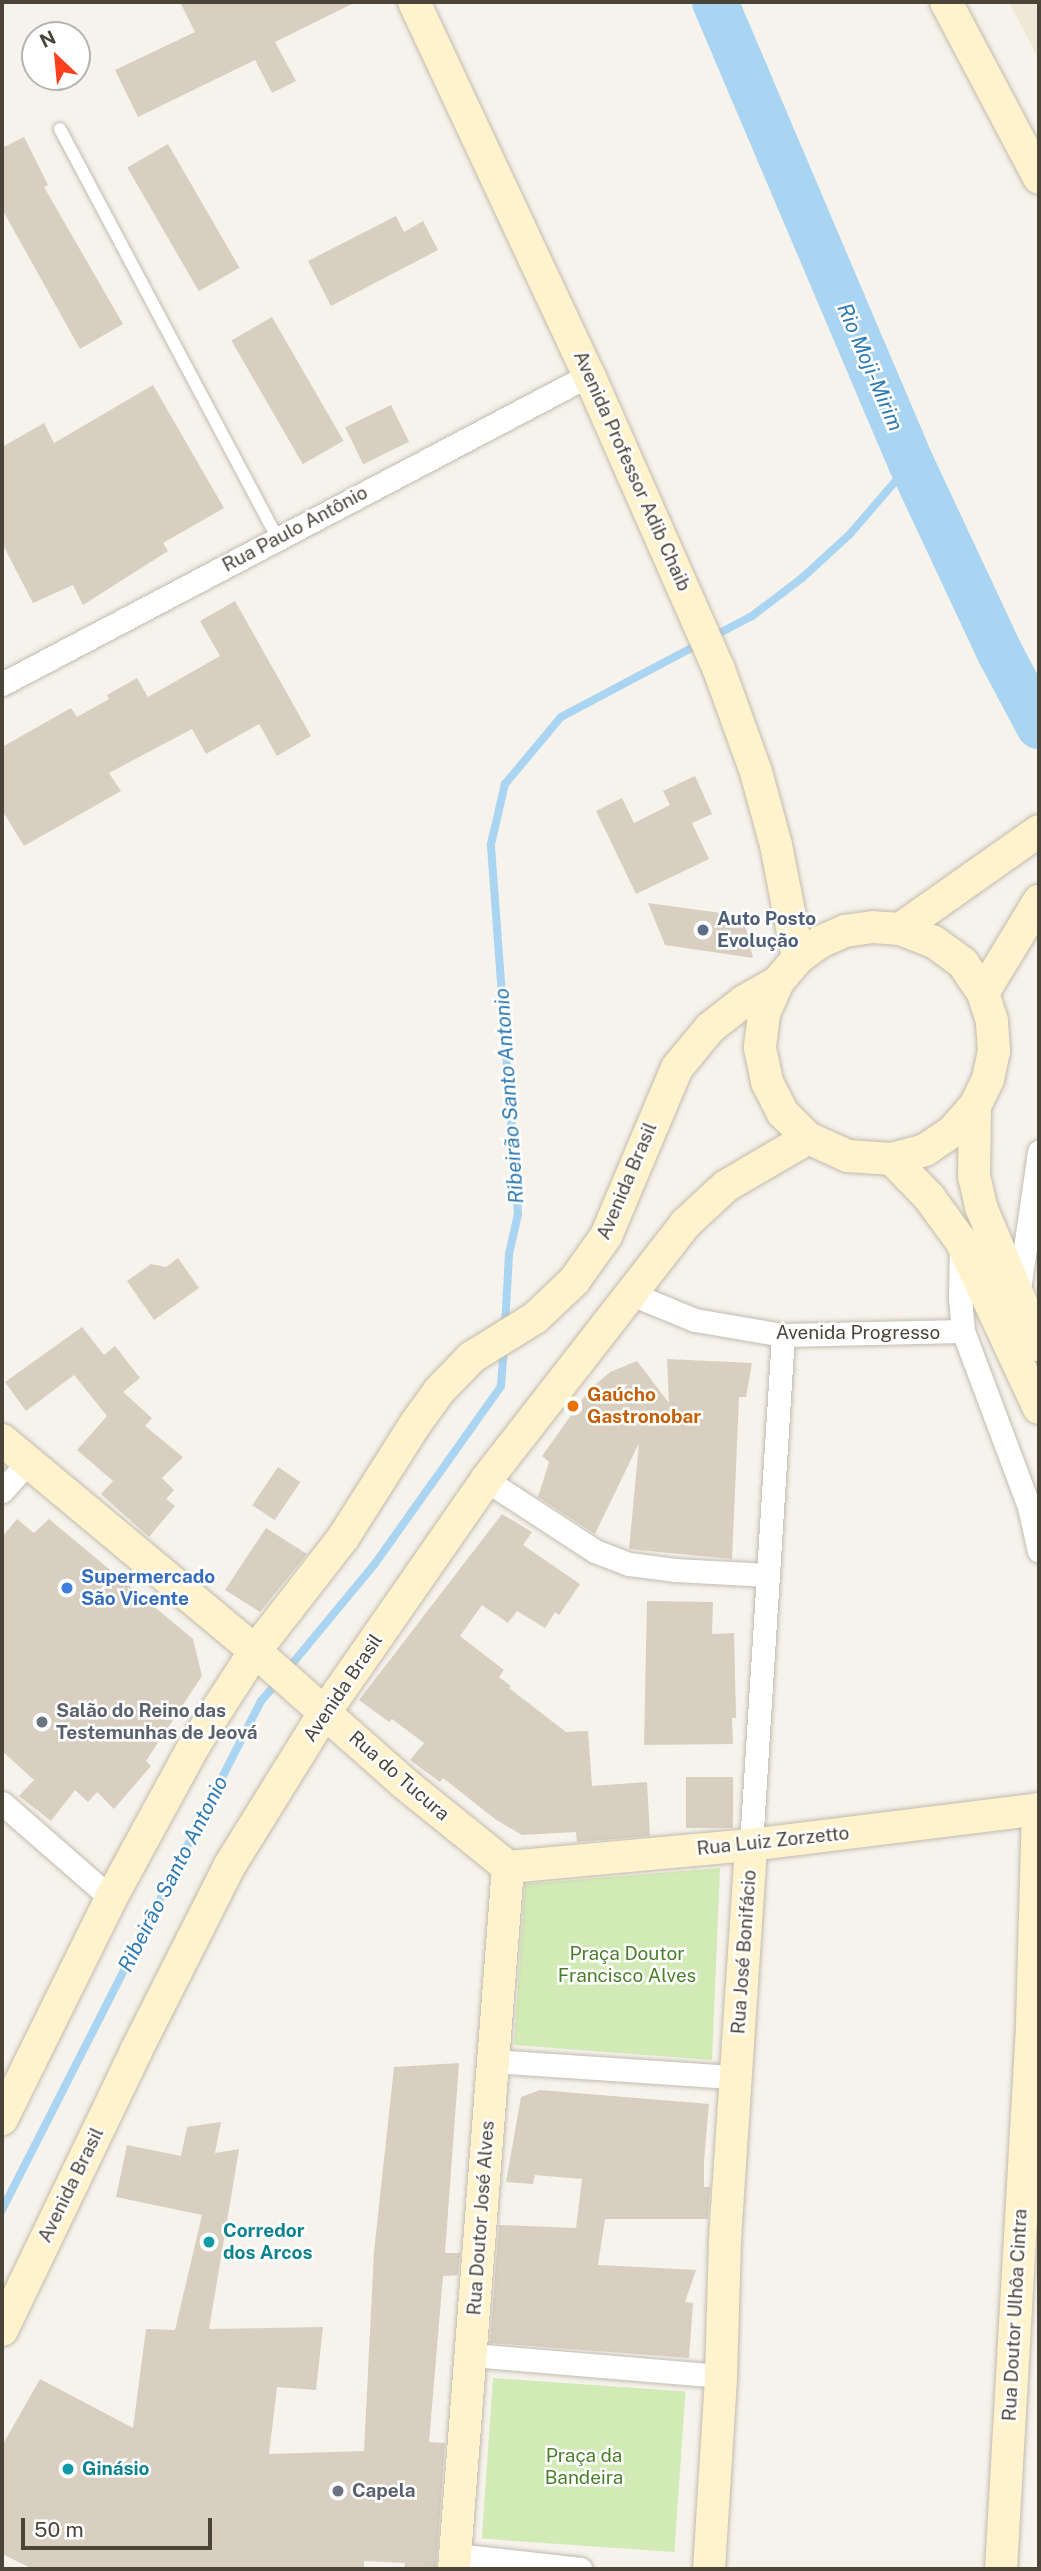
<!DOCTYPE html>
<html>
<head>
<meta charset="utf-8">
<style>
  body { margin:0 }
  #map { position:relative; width:1041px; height:2571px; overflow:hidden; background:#f6f3ec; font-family:"Public Sans",sans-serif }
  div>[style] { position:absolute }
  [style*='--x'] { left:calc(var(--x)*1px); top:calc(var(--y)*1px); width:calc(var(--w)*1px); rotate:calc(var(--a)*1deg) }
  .education>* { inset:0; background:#efe8d6 }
  .green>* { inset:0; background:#d2eab5; transform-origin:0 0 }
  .stream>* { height:8px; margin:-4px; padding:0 4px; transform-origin:4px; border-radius:4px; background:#a9d4f2 }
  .river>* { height:46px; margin:-23px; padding:0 23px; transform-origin:23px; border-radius:23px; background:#a9d4f2 }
  .building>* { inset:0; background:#d8cfc1; transform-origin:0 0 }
  .roads { filter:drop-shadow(0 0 2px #c2bbae) drop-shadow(0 0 2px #c2bbae) }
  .lane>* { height:12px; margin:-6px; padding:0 6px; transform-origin:6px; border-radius:6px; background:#fff }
  .street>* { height:23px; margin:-11.5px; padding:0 11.5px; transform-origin:11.5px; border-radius:11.5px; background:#fff }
  .secondary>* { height:32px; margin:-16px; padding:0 16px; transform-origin:16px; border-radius:16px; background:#fff3cd }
  .dots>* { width:19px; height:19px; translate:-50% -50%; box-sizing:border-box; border:4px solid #fff; border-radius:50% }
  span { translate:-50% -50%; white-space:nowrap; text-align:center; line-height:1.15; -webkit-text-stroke:5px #fff; paint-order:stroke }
  .street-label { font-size:19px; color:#4b4439 }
  .service-label { font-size:19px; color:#4e5e75; font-weight:700 }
  .left { translate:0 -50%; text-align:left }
  .food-label { font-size:19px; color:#c56008; font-weight:700 }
  .shop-label { font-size:19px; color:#366cbe; font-weight:700 }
  .worship-label { font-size:19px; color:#5b616d; font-weight:700 }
  .park-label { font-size:19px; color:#4a7f2a }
  .culture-label { font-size:19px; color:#0d838f; font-weight:700 }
  .water-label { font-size:21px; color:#2e7ab2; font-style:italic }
  .frame { position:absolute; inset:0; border:4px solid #4b4439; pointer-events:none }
  .north { position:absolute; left:21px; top:21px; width:70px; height:70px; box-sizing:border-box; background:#fff; border:2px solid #b7b4b0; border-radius:50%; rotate:334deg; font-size:19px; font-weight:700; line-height:28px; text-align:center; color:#4b4439 }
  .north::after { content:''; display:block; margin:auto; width:24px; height:32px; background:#fc3f1d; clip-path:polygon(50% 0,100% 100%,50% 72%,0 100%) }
  .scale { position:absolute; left:21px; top:2518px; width:191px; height:32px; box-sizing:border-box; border:4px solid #4b4439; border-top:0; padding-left:9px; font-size:21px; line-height:24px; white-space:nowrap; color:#4b4439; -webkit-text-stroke:5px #fff; paint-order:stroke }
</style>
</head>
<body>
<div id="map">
  <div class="education">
    <div style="clip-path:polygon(1009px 2px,1039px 2px,1039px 60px)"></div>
  </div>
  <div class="green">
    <div style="clip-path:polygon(720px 1868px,712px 2060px,514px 2045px,525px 1884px)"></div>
    <div style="left:493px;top:2378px;width:193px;height:161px;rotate:4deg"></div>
  </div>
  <div class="stream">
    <div style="--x:710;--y:638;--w:47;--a:-27.6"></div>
    <div style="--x:752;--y:616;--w:63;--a:-37.2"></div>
    <div style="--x:802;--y:578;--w:65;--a:-42.5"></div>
    <div style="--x:850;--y:534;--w:94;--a:-49.3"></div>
    <div style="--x:505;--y:1326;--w:72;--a:-86.8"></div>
    <div style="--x:509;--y:1254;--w:41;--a:-77.3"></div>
    <div style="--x:518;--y:1214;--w:371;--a:-94.2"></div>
    <div style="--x:491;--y:844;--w:62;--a:-76.9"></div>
    <div style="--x:505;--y:784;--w:87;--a:-50.1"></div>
    <div style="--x:561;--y:717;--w:156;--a:-27.9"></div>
    <div style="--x:287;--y:1670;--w:136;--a:-50.4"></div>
    <div style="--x:374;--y:1565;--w:219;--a:-54.6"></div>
    <div style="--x:501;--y:1386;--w:41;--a:-85.8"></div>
    <div style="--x:2;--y:2210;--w:571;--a:-63.03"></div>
    <div style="--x:261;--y:1701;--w:28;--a:-49"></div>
  </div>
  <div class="river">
    <div style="--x:715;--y:2;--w:501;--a:66.97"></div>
    <div style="--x:911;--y:463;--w:210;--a:64.9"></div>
    <div style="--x:1000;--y:653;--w:83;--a:61.9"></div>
  </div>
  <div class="building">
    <div style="clip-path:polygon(180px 2px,356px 2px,275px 42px,296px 81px,272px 93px,255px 60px,138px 117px,115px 70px,195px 32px)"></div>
    <div style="clip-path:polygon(24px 137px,48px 185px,44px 187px,123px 324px,80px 349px,2px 209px,2px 148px)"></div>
    <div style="left:168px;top:144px;width:143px;height:47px;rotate:60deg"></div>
    <div style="clip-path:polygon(396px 216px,404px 232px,423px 221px,438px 250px,331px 306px,308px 261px)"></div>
    <div style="left:272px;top:317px;width:143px;height:47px;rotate:60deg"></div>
    <div style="clip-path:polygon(153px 385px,224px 508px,163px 543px,168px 551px,83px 605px,73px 585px,33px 603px,2px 543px,2px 447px,44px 423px,54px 443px)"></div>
    <div style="left:391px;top:405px;width:41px;height:51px;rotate:64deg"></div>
    <div style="clip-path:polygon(235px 601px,311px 736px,277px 756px,259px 724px,206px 754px,192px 729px,109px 773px,121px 791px,24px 846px,2px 810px,2px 747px,71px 708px,77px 717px,109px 699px,107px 695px,137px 678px,148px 697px,220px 656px,200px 621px)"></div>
    <div style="clip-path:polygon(695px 776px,712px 814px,692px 823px,709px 859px,636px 894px,596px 811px,622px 798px,634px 823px,670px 805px,663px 791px)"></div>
    <div style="clip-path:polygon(648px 903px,743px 916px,753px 958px,665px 945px)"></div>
    <div style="clip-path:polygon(178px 1258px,199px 1288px,154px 1320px,127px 1281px,151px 1264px,166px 1267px)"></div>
    <div style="clip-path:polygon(82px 1327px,104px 1355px,115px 1346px,140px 1378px,123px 1392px,152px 1418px,145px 1426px,183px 1457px,162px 1478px,174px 1490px,166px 1499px,175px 1506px,149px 1537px,101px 1494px,113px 1481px,77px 1450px,107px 1416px,74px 1375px,26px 1411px,5px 1382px)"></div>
    <div style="clip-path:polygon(667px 1359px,752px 1363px,746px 1397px,739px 1397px,732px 1559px,629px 1549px,639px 1443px,595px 1534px,538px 1497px,549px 1462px,542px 1456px,589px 1390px,610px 1372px,637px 1361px,669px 1403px)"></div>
    <div style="left:278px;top:1467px;width:27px;height:46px;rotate:34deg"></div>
    <div style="clip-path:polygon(502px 1514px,532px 1532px,523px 1545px,580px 1584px,559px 1615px,555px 1612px,545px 1628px,517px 1611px,508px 1623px,482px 1605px,460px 1636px,504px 1670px,499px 1677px,511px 1686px,509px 1688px,566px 1732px,588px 1731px,592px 1786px,647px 1782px,650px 1836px,577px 1842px,576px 1832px,522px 1835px,495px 1819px,443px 1778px,440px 1782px,410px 1760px,424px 1743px,392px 1719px,389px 1722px,359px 1700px)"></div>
    <div style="clip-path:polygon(17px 1519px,34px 1533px,49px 1519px,193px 1639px,202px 1676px,146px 1761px,151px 1766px,114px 1809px,97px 1792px,88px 1802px,75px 1790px,51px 1821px,19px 1796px,34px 1780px,2px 1751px,2px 1537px)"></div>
    <div style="clip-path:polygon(266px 1528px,307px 1554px,260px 1612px,225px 1590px)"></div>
    <div style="clip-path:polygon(647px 1601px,713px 1602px,712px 1634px,734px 1633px,736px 1718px,732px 1718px,733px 1744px,644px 1745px)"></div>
    <div style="left:733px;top:1777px;width:51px;height:47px;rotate:90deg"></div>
    <div style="clip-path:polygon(459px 2063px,445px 2253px,460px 2253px,458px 2275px,443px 2276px,429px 2442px,445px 2443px,436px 2569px,404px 2569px,405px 2563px,364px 2561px,364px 2569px,33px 2569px,2px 2554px,2px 2446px,40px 2379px,133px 2428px,146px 2329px,175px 2330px,202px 2215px,116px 2197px,127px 2145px,181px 2156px,187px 2127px,221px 2122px,215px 2153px,239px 2149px,209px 2329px,323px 2327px,316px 2390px,277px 2387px,269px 2454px,364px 2451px,374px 2252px,394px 2067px)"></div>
    <div style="clip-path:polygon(540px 2090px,709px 2104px,704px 2161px,704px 2187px,710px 2187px,708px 2219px,605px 2219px,598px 2265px,696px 2270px,685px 2302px,693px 2303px,689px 2358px,490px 2343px,499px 2225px,576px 2228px,582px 2179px,535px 2175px,533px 2184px,506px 2182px,521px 2097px)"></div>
  </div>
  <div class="roads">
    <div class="lane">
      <div style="--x:60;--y:129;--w:464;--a:62"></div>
    </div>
    <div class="street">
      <div style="--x:2;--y:684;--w:663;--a:-27.76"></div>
      <div style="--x:961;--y:1245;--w:52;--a:91.1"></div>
      <div style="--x:960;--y:1297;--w:34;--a:85"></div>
      <div style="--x:963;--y:1331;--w:188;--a:69.4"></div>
      <div style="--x:1029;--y:1507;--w:45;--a:77.2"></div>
      <div style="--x:634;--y:1295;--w:66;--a:22.3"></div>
      <div style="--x:695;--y:1320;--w:89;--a:9.7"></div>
      <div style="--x:783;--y:1335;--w:180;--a:-1.3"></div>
      <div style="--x:1018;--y:1296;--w:146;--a:-81.7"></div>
      <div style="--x:486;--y:1480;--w:130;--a:33.1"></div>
      <div style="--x:595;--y:1551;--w:36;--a:21"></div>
      <div style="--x:629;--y:1564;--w:46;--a:7.4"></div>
      <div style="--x:675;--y:1570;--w:93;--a:3.1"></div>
      <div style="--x:2;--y:1491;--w:39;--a:-48"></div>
      <div style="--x:2;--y:1803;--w:145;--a:41.1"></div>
      <div style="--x:751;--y:1845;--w:511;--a:-86.41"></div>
      <div style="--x:492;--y:2061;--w:244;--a:3.8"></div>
      <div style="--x:471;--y:2355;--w:251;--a:4.8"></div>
      <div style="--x:456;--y:2555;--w:125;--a:6.4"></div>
    </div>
    <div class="secondary">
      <div style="--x:414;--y:2;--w:412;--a:64.9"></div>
      <div style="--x:589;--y:375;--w:319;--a:66.2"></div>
      <div style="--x:718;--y:667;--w:112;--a:70.1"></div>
      <div style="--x:756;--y:772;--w:76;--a:74.7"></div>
      <div style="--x:776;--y:845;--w:115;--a:79"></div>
      <div style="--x:946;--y:2;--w:199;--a:62.1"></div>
      <div style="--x:900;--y:929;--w:170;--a:-35.2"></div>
      <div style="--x:983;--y:993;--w:36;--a:-124"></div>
      <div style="--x:963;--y:963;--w:36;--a:-144"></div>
      <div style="--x:934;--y:942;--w:36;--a:-159"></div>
      <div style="--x:900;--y:929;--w:27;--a:-176"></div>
      <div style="--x:873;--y:927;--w:28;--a:172"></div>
      <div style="--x:845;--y:931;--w:27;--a:156"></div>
      <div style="--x:820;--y:942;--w:27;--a:144"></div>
      <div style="--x:798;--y:958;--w:31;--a:130"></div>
      <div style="--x:778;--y:982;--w:35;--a:114"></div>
      <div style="--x:764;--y:1014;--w:34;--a:97"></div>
      <div style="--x:760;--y:1048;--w:35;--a:78"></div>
      <div style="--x:767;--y:1082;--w:35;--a:63"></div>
      <div style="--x:783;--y:1113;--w:35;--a:45"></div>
      <div style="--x:808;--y:1138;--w:44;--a:24.2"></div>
      <div style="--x:848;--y:1156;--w:44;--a:3.9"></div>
      <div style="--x:892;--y:1159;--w:34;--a:-15"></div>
      <div style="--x:925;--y:1150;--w:34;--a:-34"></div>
      <div style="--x:953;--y:1131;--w:33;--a:-49"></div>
      <div style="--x:975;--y:1106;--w:30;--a:-64"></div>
      <div style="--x:988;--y:1079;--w:29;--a:-78"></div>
      <div style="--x:994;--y:1051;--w:30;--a:-94"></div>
      <div style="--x:992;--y:1021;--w:29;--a:-108"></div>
      <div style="--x:983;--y:993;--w:108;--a:-58.7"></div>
      <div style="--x:975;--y:1106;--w:70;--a:90.8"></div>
      <div style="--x:974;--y:1176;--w:32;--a:77"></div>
      <div style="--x:981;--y:1207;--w:150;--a:67.2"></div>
      <div style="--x:892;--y:1159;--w:53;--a:45.8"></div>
      <div style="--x:929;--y:1197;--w:54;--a:54"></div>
      <div style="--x:961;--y:1241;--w:184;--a:65"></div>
      <div style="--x:2;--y:1440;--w:329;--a:39.8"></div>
      <div style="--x:255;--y:1651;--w:199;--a:41.5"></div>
      <div style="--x:404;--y:1783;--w:134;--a:38.9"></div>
      <div style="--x:508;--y:1867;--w:244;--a:-5.2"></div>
      <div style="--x:751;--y:1845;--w:289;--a:-7.1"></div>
      <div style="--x:1038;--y:1809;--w:218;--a:91.6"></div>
      <div style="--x:1032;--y:2027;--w:543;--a:93.27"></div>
      <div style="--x:2;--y:2119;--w:246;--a:-63.7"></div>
      <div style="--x:111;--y:1898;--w:175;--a:-61.4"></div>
      <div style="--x:195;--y:1744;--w:111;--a:-57.2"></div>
      <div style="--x:255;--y:1651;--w:143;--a:-52.1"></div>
      <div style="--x:343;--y:1538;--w:136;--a:-57.6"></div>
      <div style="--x:416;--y:1423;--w:39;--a:-54"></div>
      <div style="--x:439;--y:1391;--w:47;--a:-45.9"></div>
      <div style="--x:472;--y:1357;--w:74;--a:-31.8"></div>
      <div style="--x:535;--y:1318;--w:54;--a:-43.5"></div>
      <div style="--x:574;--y:1281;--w:55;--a:-54.6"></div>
      <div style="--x:606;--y:1236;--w:182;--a:-67.1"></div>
      <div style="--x:677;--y:1068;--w:52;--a:-50.5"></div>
      <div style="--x:710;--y:1028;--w:42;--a:-38.2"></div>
      <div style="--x:743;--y:1002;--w:40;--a:-29.7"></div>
      <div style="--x:2;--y:2330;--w:310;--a:-64.3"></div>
      <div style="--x:136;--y:2051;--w:208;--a:-63.2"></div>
      <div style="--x:230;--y:1865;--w:180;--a:-58.2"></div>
      <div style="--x:325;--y:1712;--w:282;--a:-55.2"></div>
      <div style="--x:486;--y:1480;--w:324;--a:-52.1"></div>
      <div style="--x:685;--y:1224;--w:56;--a:-42.8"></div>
      <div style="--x:726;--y:1186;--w:95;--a:-30.3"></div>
      <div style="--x:454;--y:2569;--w:704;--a:-85.6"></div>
      <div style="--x:709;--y:2569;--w:193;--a:-86.4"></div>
      <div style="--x:721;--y:2376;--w:137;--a:-88.3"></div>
      <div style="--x:725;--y:2239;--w:395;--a:-86.2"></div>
    </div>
  </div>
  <div class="dots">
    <div style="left:703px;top:930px;background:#5c6f8a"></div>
    <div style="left:573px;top:1406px;background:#e8710a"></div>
    <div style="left:67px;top:1588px;background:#3f7fe0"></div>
    <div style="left:42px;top:1722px;background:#6b7280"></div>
    <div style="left:209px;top:2242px;background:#0f9aa8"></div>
    <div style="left:68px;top:2469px;background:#0f9aa8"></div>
    <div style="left:338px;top:2491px;background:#6b7280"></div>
  </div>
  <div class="street-label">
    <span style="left:632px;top:471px;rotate:66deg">Avenida Professor Adib Chaib</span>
    <span style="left:295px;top:529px;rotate:-28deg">Rua Paulo Antônio</span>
    <span style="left:627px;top:1181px;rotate:-67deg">Avenida Brasil</span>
    <span style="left:858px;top:1333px">Avenida Progresso</span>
    <span style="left:343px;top:1688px;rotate:-56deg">Avenida Brasil</span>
    <span style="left:399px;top:1776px;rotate:41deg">Rua do Tucura</span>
    <span style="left:773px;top:1841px;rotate:-6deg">Rua Luiz Zorzetto</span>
    <span style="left:744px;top:1952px;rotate:-86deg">Rua José Bonifácio</span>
    <span style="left:71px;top:2185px;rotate:-64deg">Avenida Brasil</span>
    <span style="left:481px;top:2218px;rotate:-86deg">Rua Doutor José Alves</span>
    <span style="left:1015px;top:2315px;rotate:-87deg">Rua Doutor Ulhôa Cintra</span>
  </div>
  <div class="service-label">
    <span class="left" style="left:717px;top:930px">Auto Posto<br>Evolução</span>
  </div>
  <div class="food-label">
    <span class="left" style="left:587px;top:1406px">Gaúcho<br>Gastronobar</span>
  </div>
  <div class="shop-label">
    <span class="left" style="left:81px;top:1588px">Supermercado<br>São Vicente</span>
  </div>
  <div class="worship-label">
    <span class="left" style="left:56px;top:1722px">Salão do Reino das<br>Testemunhas de Jeová</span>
    <span class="left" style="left:352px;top:2491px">Capela</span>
  </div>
  <div class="park-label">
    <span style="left:627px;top:1965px">Praça Doutor<br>Francisco Alves</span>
    <span style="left:584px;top:2467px">Praça da<br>Bandeira</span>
  </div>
  <div class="culture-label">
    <span class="left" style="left:223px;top:2242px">Corredor<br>dos Arcos</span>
    <span class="left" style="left:82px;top:2469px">Ginásio</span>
  </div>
  <div class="water-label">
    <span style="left:870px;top:367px;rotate:67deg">Rio Moji-Mirim</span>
    <span style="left:509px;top:1096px;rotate:-94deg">Ribeirão Santo Antonio</span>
    <span style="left:173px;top:1874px;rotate:-63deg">Ribeirão Santo Antonio</span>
  </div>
  <div class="frame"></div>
  <div class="north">N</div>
  <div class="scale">50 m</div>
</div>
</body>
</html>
